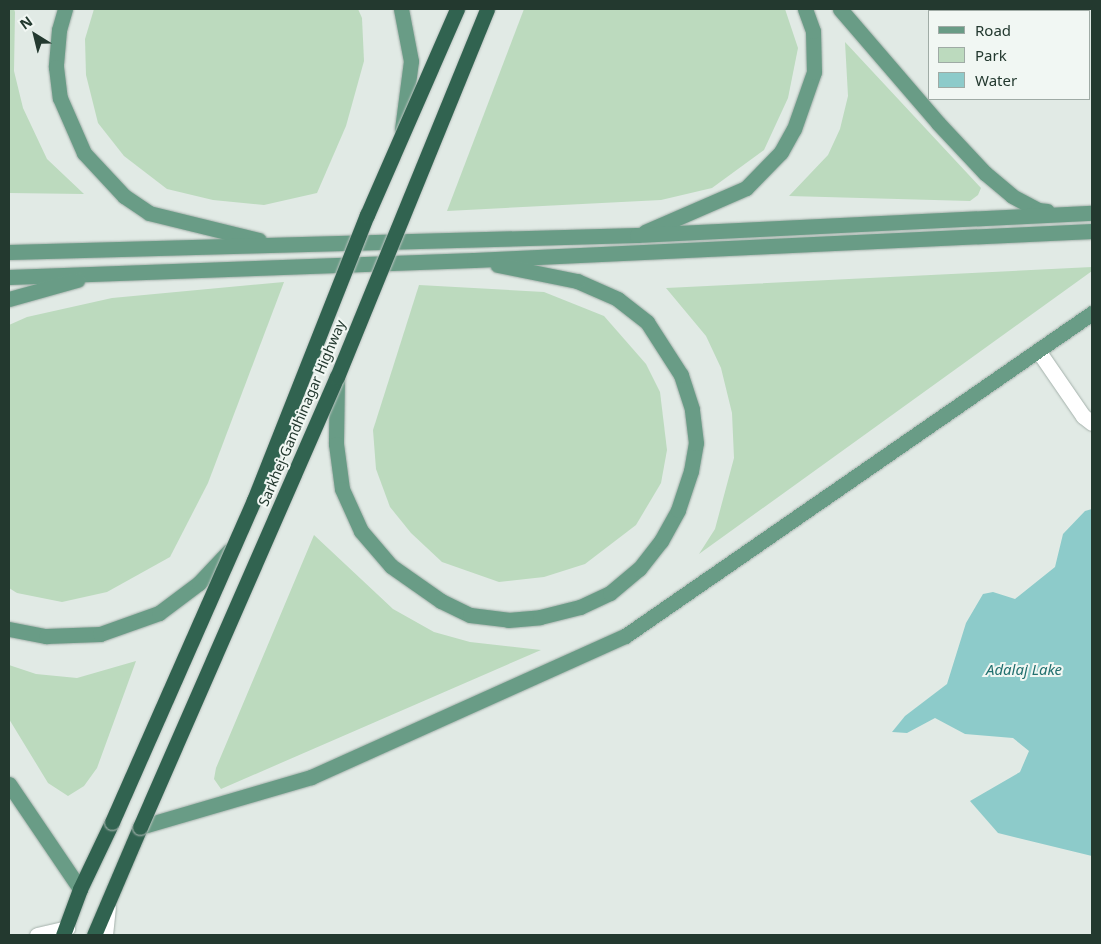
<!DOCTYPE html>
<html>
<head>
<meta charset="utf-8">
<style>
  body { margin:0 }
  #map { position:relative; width:1101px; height:944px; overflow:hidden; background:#e1eae5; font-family:"Noto Sans",sans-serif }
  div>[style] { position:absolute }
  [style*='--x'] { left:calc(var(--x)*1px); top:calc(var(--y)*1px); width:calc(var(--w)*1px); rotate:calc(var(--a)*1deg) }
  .green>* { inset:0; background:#bcdabe }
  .water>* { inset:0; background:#8dcbca }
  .roads { filter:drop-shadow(0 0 1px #a4b1ab) drop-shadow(0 0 1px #a4b1ab) }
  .minor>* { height:15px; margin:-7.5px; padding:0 7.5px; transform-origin:7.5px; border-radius:7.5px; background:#fff }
  .major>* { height:15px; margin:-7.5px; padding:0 7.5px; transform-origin:7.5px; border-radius:7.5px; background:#699c86 }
  .highway>* { height:15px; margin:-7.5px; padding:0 7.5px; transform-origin:7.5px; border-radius:7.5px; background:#316350 }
  .bridges { filter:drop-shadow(0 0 1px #bdc4c1) drop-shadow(0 0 1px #bdc4c1) }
  .highway-bridge>* { height:15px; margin:-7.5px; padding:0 7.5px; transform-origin:7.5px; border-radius:7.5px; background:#316350 }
  span { translate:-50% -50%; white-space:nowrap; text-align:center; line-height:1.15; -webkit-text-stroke:4px #f1f7f3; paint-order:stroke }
  .street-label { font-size:14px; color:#23392f }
  .water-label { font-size:15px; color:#22706f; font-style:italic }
  .frame { position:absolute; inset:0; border:10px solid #23392f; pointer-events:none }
  .legend { position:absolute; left:928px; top:10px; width:162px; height:90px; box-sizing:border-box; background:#f1f7f3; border:1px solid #9faba5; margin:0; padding:6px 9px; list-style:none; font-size:15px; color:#23392f }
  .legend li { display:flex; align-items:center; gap:10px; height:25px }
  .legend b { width:25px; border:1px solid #9faba5 }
  .north { position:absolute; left:10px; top:10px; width:50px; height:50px; -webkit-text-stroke:4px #f1f7f3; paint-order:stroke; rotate:324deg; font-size:14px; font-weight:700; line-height:20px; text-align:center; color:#23392f }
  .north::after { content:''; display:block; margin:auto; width:18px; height:22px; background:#23392f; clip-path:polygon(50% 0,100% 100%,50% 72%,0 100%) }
</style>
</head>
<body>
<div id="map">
  <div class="green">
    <div style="clip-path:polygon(9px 9px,14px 9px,15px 12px,14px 71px,23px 108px,47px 159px,84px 194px,9px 193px)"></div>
    <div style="clip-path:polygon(94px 9px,358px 9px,362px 18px,364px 61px,346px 126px,317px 193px,264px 205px,213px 200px,167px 189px,124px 156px,98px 123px,86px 75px,85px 39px)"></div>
    <div style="clip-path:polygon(524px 9px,785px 9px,798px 48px,788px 98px,764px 150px,712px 188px,661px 200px,447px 211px)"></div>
    <div style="clip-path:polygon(845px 42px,981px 188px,978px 195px,970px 201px,789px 196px,828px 155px,840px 129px,848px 96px)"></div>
    <div style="clip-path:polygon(1092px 267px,1092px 271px,699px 554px,715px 529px,734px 458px,732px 413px,721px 368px,706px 336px,666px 288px)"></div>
    <div style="clip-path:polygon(284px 282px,208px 483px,170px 557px,107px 592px,62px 602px,17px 593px,9px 588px,9px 325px,27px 317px,112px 298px)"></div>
    <div style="clip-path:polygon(419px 285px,544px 292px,604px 316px,646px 364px,660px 392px,667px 450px,661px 483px,636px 525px,585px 564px,544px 577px,499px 582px,442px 562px,411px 533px,390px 507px,376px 469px,373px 430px)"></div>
    <div style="clip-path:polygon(314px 535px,393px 609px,434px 632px,470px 642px,541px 650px,221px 789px,214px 779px,216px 768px)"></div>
    <div style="clip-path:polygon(136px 661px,97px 768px,84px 786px,68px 796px,48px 783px,9px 719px,9px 665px,36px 674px,77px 678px)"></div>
  </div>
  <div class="water">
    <div style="clip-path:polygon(1092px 509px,1092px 856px,998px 833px,970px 801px,1020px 772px,1029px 751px,1013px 738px,965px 734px,935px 718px,907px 733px,892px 732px,905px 716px,947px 684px,966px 623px,983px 594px,993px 592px,1015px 599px,1055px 567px,1063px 534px,1085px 511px)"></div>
  </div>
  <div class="roads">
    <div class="minor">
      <div style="--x:1039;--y:352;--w:78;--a:55.5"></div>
      <div style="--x:1083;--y:416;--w:11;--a:38"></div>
      <div style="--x:37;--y:935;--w:31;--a:-13"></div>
      <div style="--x:105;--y:935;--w:27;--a:-84"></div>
    </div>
    <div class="major">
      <div style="--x:65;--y:9;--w:22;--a:106"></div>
      <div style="--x:59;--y:30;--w:37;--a:95"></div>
      <div style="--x:56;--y:67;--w:31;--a:83"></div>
      <div style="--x:60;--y:98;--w:60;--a:66.4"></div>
      <div style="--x:84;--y:153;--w:59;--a:47.1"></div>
      <div style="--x:124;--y:196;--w:30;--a:34"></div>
      <div style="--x:149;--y:213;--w:113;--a:13.8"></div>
      <div style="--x:401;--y:9;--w:53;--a:79.1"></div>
      <div style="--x:411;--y:61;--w:69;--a:97.5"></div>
      <div style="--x:840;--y:9;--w:150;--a:49.3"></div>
      <div style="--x:938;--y:123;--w:69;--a:46.8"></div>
      <div style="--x:985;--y:173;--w:35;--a:40"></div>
      <div style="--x:1012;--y:196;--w:30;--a:28"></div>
      <div style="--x:1038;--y:210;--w:9;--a:6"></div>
      <div style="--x:645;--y:232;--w:110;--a:-23.5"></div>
      <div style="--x:746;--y:188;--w:50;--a:-45.8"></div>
      <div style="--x:781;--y:152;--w:26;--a:-61"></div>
      <div style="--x:794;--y:129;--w:60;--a:-70.7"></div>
      <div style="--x:814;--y:72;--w:41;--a:-91.4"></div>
      <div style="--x:813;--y:31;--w:23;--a:-110"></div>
      <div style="--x:9;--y:252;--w:628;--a:-1.55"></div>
      <div style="--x:637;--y:235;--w:456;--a:-2.8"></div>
      <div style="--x:9;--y:277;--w:465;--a:-2.1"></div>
      <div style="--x:474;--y:260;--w:619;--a:-2.69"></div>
      <div style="--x:9;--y:299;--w:71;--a:-15.6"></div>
      <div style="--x:337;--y:377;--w:67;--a:90.9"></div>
      <div style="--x:336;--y:444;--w:45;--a:82.4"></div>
      <div style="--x:342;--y:489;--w:46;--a:65.7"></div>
      <div style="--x:361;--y:531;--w:46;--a:49.4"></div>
      <div style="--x:391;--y:566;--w:61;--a:35"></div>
      <div style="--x:441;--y:601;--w:32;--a:26"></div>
      <div style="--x:470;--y:615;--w:38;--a:7"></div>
      <div style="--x:508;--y:620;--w:32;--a:-5"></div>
      <div style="--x:540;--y:617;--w:41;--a:-14"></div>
      <div style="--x:580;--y:607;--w:33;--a:-25"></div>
      <div style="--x:610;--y:593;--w:38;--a:-40"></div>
      <div style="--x:639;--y:569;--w:36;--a:-52"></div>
      <div style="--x:661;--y:541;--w:35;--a:-61"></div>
      <div style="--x:678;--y:510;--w:41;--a:-71.6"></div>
      <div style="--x:691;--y:471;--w:28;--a:-80"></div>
      <div style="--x:696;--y:443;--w:34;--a:-97"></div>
      <div style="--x:692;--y:409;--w:36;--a:-108"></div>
      <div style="--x:681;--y:375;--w:63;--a:-122.7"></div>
      <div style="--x:647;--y:322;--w:37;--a:-142"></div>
      <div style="--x:618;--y:299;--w:45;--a:-156.3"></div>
      <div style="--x:577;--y:281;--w:81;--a:-168.6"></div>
      <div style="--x:9;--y:629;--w:38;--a:11"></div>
      <div style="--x:46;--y:636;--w:54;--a:-2.1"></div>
      <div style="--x:100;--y:634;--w:63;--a:-19.6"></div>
      <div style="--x:159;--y:613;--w:50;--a:-36.9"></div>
      <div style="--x:199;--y:583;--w:45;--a:-46.8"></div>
      <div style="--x:9;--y:784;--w:127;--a:55.9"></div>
      <div style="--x:140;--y:827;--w:178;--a:-16.3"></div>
      <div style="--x:311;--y:777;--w:344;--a:-24.2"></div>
      <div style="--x:625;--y:636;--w:568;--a:-34.67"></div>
    </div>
    <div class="highway">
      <div style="--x:63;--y:935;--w:49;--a:-69.7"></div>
      <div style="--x:80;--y:889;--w:74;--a:-64.5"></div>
      <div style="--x:94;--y:935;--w:117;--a:-66.9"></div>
    </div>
  </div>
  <div class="bridges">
    <div class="highway-bridge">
      <div style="--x:112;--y:822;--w:352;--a:-66.2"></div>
      <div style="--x:254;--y:500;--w:307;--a:-68.4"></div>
      <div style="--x:367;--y:215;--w:225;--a:-66.4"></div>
      <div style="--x:140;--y:827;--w:491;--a:-66.4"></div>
      <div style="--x:337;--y:377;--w:397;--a:-67.8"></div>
    </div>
  </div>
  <div class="street-label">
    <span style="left:302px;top:413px;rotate:-67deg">Sarkhej-Gandhinagar Highway</span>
  </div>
  <div class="water-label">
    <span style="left:1024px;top:670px">Adalaj Lake</span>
  </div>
  <div class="frame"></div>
  <ul class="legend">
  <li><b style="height:6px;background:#699c86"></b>Road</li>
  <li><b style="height:14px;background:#bcdabe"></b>Park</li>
  <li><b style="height:14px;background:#8dcbca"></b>Water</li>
  </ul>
  <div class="north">N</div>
</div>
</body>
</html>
